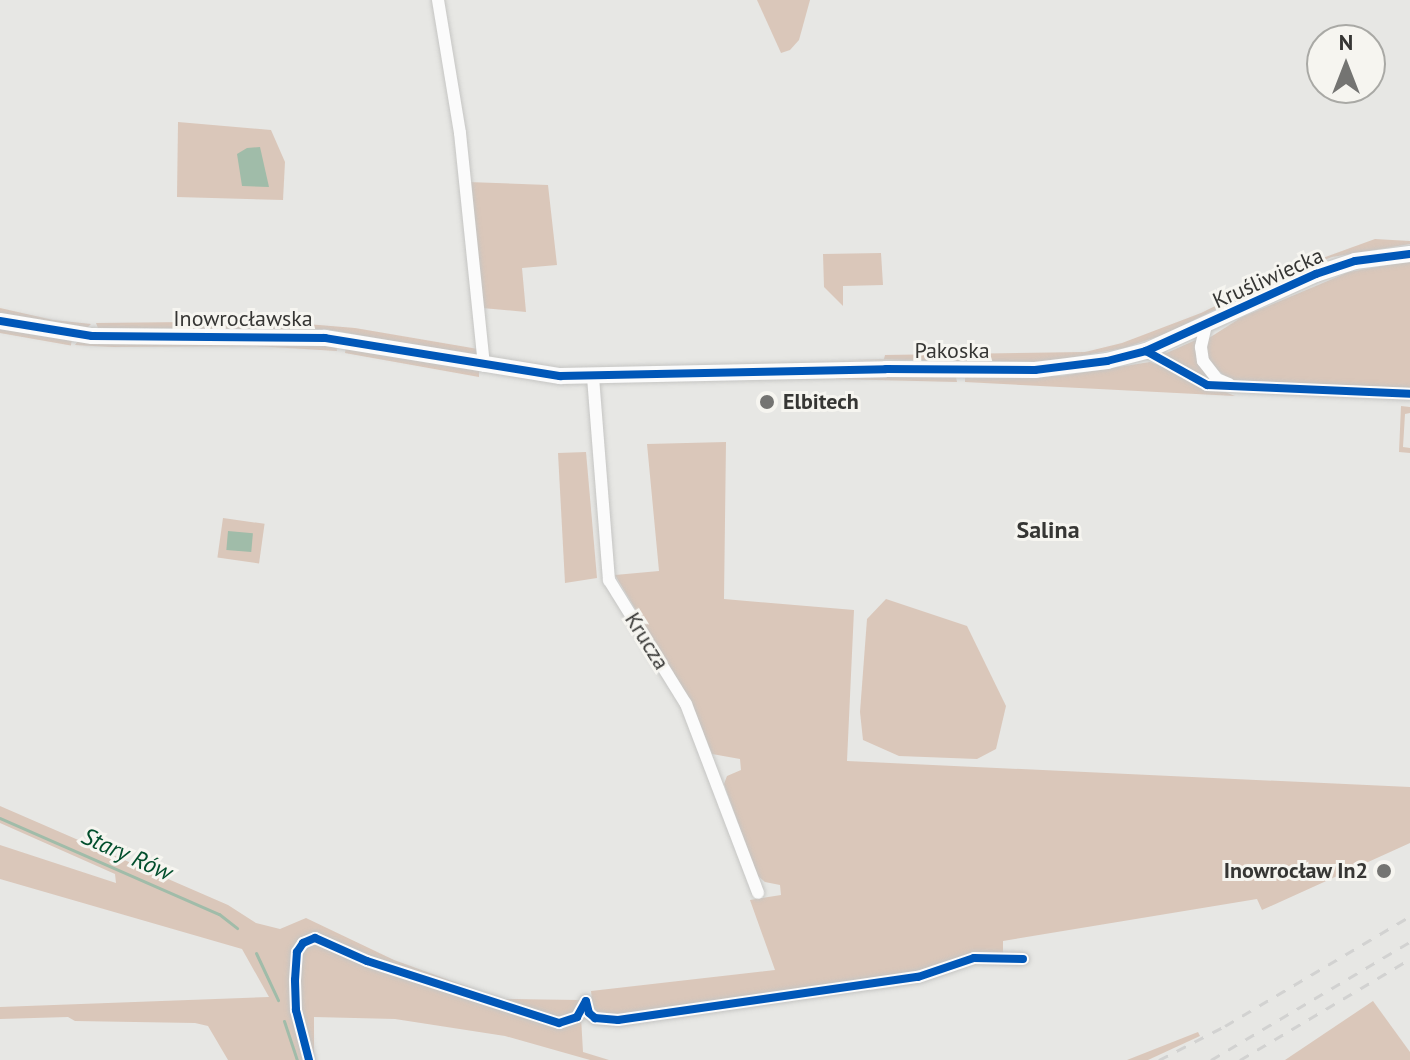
<!DOCTYPE html>
<html>
<head>
<meta charset="utf-8">
<style>
  body { margin:0 }
  #map { position:relative; width:1410px; height:1060px; overflow:hidden; background:#e7e7e4; font-family:"PT Sans",sans-serif }
  div>[style] { position:absolute }
  [style*='--x'] { left:calc(var(--x)*1px); top:calc(var(--y)*1px); width:calc(var(--w)*1px); rotate:calc(var(--a)*1deg) }
  .green>* { inset:0; background:#dac7ba; transform-origin:0 0 }
  .water>* { inset:0; background:#a0bca9; transform-origin:0 0 }
  .stream>* { height:3px; margin:-1.5px; padding:0 1.5px; transform-origin:1.5px; border-radius:1.5px; background:#a0bca9 }
  .roads { filter:drop-shadow(0 0 2px #c5c5c3) drop-shadow(0 0 2px #c5c5c3) }
  .minor>* { height:12px; margin:-6px; padding:0 6px; transform-origin:6px; border-radius:6px; background:#fbfbfb }
  .major>* { height:16px; margin:-8px; padding:0 8px; transform-origin:8px; border-radius:8px; background:#fbfbfb }
  .rail>* { height:3px; margin-top:-1.5px; transform-origin:0; background:repeating-linear-gradient(90deg,#d2d2d1 0 10px,transparent 0 20px) }
  .cycleway>* { height:8px; margin:-4px; padding:0 4px; transform-origin:4px; border-radius:4px; background:#0057b8 }
  .dots>* { width:22px; height:22px; translate:-50% -50%; box-sizing:border-box; border:4px solid #f6f5f0; border-radius:50% }
  span { translate:-50% -50%; white-space:nowrap; text-align:center; line-height:1.15; -webkit-text-stroke:6px #f6f5f0; paint-order:stroke }
  .street-label { font-size:22px; color:#363634 }
  .poi-label { font-size:22px; color:#363634; font-weight:700 }
  .left { translate:0 -50%; text-align:left }
  .right { translate:-100% -50%; text-align:right }
  .neighbourhood-label { font-size:24px; color:#363634; font-weight:700 }
  .water-label { font-size:24px; color:#014e2c; font-style:italic }
  .north { position:absolute; left:1306px; top:24px; width:80px; height:80px; box-sizing:border-box; background:#f6f5f0; border:2px solid #a9a9a5; border-radius:50%; rotate:0deg; font-size:22px; font-weight:700; line-height:32px; text-align:center; color:#363634 }
  .north::after { content:''; display:block; margin:auto; width:28px; height:36px; background:#747472; clip-path:polygon(50% 0,100% 100%,50% 72%,0 100%) }
</style>
</head>
<body>
<div id="map">
  <div class="green">
    <div style="clip-path:polygon(757px 0,810px 0,799px 40px,790px 50px,781px 53px)"></div>
    <div style="clip-path:polygon(178px 122px,271px 130px,285px 162px,283px 200px,177px 197px)"></div>
    <div style="clip-path:polygon(468px 182px,548px 185px,557px 265px,522px 268px,526px 312px,482px 308px)"></div>
    <div style="clip-path:polygon(1375px 239px,1410px 241px,1410px 244px,1332px 257px,1286px 275px,1165px 334px,1124px 348px,1046px 362px,850px 359px,884px 359px,885px 355px,1085px 352px,1122px 343px,1201px 313px,1284px 272px)"></div>
    <div style="clip-path:polygon(881px 253px,883px 285px,843px 286px,843px 306px,824px 287px,823px 254px)"></div>
    <div style="clip-path:polygon(1410px 261px,1410px 388px,1230px 380px,1209px 363px,1206px 349px,1209px 338px,1242px 317px,1349px 272px)"></div>
    <div style="clip-path:polygon(0 308px,53px 320px,91px 324px,87px 328px,54px 324px,0 313px)"></div>
    <div style="clip-path:polygon(270px 321px,355px 328px,478px 349px,477px 356px,325px 329px,98px 328px,96px 323px)"></div>
    <div style="left:0;top:327px;width:73px;height:6px;rotate:10deg"></div>
    <div style="clip-path:polygon(1198px 339px,1207px 375px,1202px 378px,1162px 355px)"></div>
    <div style="clip-path:polygon(78px 341px,336px 345px,337px 351px,255px 346px,112px 347px,75px 345px)"></div>
    <div style="clip-path:polygon(346px 346px,479px 371px,479px 377px,345px 353px)"></div>
    <div style="clip-path:polygon(1150px 362px,1235px 396px,965px 382px,965px 377px,1061px 376px)"></div>
    <div style="clip-path:polygon(836px 376px,956px 377px,957px 382px,836px 379px)"></div>
    <div style="clip-path:polygon(1401px 406px,1410px 407px,1410px 413px,1405px 414px,1403px 447px,1410px 448px,1410px 453px,1399px 452px)"></div>
    <div style="clip-path:polygon(726px 442px,724px 599px,854px 610px,847px 761px,1410px 787px,1410px 843px,1262px 910px,1257px 899px,1003px 941px,1003px 954px,925px 971px,605px 1017px,593px 1011px,591px 991px,775px 970px,750px 900px,781px 895px,780px 885px,765px 882px,757px 875px,724px 784px,727px 776px,741px 770px,740px 759px,712px 754px,691px 702px,615px 575px,659px 571px,647px 444px)"></div>
    <div style="clip-path:polygon(586px 452px,597px 578px,565px 583px,558px 453px)"></div>
    <div style="left:223px;top:518px;width:42px;height:40px;rotate:8deg"></div>
    <div style="clip-path:polygon(886px 599px,967px 626px,1006px 706px,996px 749px,977px 759px,899px 756px,863px 740px,860px 712px,867px 619px)"></div>
    <div style="clip-path:polygon(0 806px,228px 905px,256px 923px,280px 929px,306px 918px,394px 960px,501px 999px,580px 1000px,583px 1052px,609px 1060px,590px 1060px,505px 1036px,395px 1019px,314px 1017px,314px 1060px,228px 1060px,208px 1026px,195px 1023px,75px 1021px,68px 1017px,0 1019px,0 1007px,269px 997px,242px 949px,0 879px,0 845px,116px 883px,115px 874px,0 823px)"></div>
    <div style="clip-path:polygon(1373px 1001px,1410px 1052px,1410px 1060px,1285px 1060px)"></div>
    <div style="clip-path:polygon(1198px 1032px,1200px 1036px,1148px 1060px,1127px 1060px)"></div>
  </div>
  <div class="water">
    <div style="clip-path:polygon(260px 147px,269px 187px,242px 186px,237px 154px,247px 148px)"></div>
    <div style="left:228px;top:531px;width:25px;height:19px;rotate:5deg"></div>
  </div>
  <div class="stream">
    <div style="--x:0;--y:818;--w:239;--a:23.7"></div>
    <div style="--x:219;--y:914;--w:23;--a:38"></div>
    <div style="--x:256;--y:953;--w:52;--a:64.9"></div>
    <div style="--x:284;--y:1021;--w:41;--a:71.6"></div>
  </div>
  <div class="roads">
    <div class="minor">
      <div style="--x:438;--y:0;--w:135;--a:80.6"></div>
      <div style="--x:460;--y:133;--w:234;--a:84.1"></div>
      <div style="--x:1206;--y:325;--w:23;--a:103"></div>
      <div style="--x:1201;--y:347;--w:14;--a:82"></div>
      <div style="--x:1203;--y:361;--w:23;--a:52"></div>
      <div style="--x:1217;--y:379;--w:13;--a:23"></div>
      <div style="--x:1146;--y:351;--w:70;--a:29.1"></div>
      <div style="--x:1207;--y:385;--w:203;--a:2.5"></div>
      <div style="--x:593;--y:377;--w:204;--a:85.5"></div>
      <div style="--x:609;--y:580;--w:146;--a:58.2"></div>
      <div style="--x:686;--y:704;--w:202;--a:69.1"></div>
      <div style="--x:309;--y:1060;--w:52;--a:-104.6"></div>
      <div style="--x:296;--y:1010;--w:30;--a:-92"></div>
      <div style="--x:295;--y:980;--w:28;--a:-86"></div>
      <div style="--x:297;--y:952;--w:11;--a:-56"></div>
      <div style="--x:303;--y:943;--w:13;--a:-23"></div>
      <div style="--x:315;--y:938;--w:57;--a:23.9"></div>
      <div style="--x:367;--y:961;--w:202;--a:17.9"></div>
      <div style="--x:559;--y:1023;--w:19;--a:-18"></div>
      <div style="--x:577;--y:1017;--w:18;--a:-61"></div>
      <div style="--x:586;--y:1001;--w:12;--a:76"></div>
      <div style="--x:589;--y:1013;--w:8;--a:40"></div>
      <div style="--x:595;--y:1018;--w:23;--a:5"></div>
      <div style="--x:618;--y:1020;--w:303;--a:-8.2"></div>
      <div style="--x:918;--y:977;--w:59;--a:-18.7"></div>
      <div style="--x:974;--y:958;--w:49;--a:1.2"></div>
    </div>
    <div class="major">
      <div style="--x:0;--y:321;--w:93;--a:9.3"></div>
      <div style="--x:92;--y:336;--w:233;--a:0.5"></div>
      <div style="--x:325;--y:338;--w:238;--a:9.2"></div>
      <div style="--x:560;--y:376;--w:326;--a:-1.2"></div>
      <div style="--x:886;--y:369;--w:149;--a:0.4"></div>
      <div style="--x:1035;--y:370;--w:73;--a:-7.1"></div>
      <div style="--x:1107;--y:361;--w:40;--a:-14.4"></div>
      <div style="--x:1146;--y:351;--w:187;--a:-24.4"></div>
      <div style="--x:1316;--y:274;--w:41;--a:-18.4"></div>
      <div style="--x:1355;--y:261;--w:55;--a:-7.3"></div>
    </div>
  </div>
  <div class="rail">
    <div style="--x:1159;--y:1060;--w:74;--a:-27.3"></div>
    <div style="--x:1225;--y:1026;--w:215;--a:-30.7"></div>
    <div style="--x:1211;--y:1060;--w:231;--a:-30.7"></div>
    <div style="--x:1240;--y:1060;--w:198;--a:-30.7"></div>
  </div>
  <div class="cycleway">
    <div style="--x:0;--y:321;--w:93;--a:9.3"></div>
    <div style="--x:92;--y:336;--w:233;--a:0.5"></div>
    <div style="--x:325;--y:338;--w:238;--a:9.2"></div>
    <div style="--x:560;--y:376;--w:326;--a:-1.2"></div>
    <div style="--x:886;--y:369;--w:149;--a:0.4"></div>
    <div style="--x:1035;--y:370;--w:73;--a:-7.1"></div>
    <div style="--x:1107;--y:361;--w:40;--a:-14.4"></div>
    <div style="--x:1146;--y:351;--w:187;--a:-24.4"></div>
    <div style="--x:1316;--y:274;--w:41;--a:-18.4"></div>
    <div style="--x:1355;--y:261;--w:55;--a:-7.3"></div>
    <div style="--x:1146;--y:351;--w:70;--a:29.1"></div>
    <div style="--x:1207;--y:385;--w:203;--a:2.5"></div>
    <div style="--x:309;--y:1060;--w:52;--a:-104.6"></div>
    <div style="--x:296;--y:1010;--w:30;--a:-92"></div>
    <div style="--x:295;--y:980;--w:28;--a:-86"></div>
    <div style="--x:297;--y:952;--w:11;--a:-56"></div>
    <div style="--x:303;--y:943;--w:13;--a:-23"></div>
    <div style="--x:315;--y:938;--w:57;--a:23.9"></div>
    <div style="--x:367;--y:961;--w:202;--a:17.9"></div>
    <div style="--x:559;--y:1023;--w:19;--a:-18"></div>
    <div style="--x:577;--y:1017;--w:18;--a:-61"></div>
    <div style="--x:586;--y:1001;--w:12;--a:76"></div>
    <div style="--x:589;--y:1013;--w:8;--a:40"></div>
    <div style="--x:595;--y:1018;--w:23;--a:5"></div>
    <div style="--x:618;--y:1020;--w:303;--a:-8.2"></div>
    <div style="--x:918;--y:977;--w:59;--a:-18.7"></div>
    <div style="--x:974;--y:958;--w:49;--a:1.2"></div>
  </div>
  <div class="dots">
    <div style="left:767px;top:402px;background:#747472"></div>
    <div style="left:1384px;top:871px;background:#747472"></div>
  </div>
  <div class="street-label">
    <span style="left:1268px;top:278px;rotate:-24deg">Kruśliwiecka</span>
    <span style="left:243px;top:319px">Inowrocławska</span>
    <span style="left:952px;top:351px">Pakoska</span>
    <span style="left:647px;top:641px;rotate:58deg">Krucza</span>
  </div>
  <div class="poi-label">
    <span class="left" style="left:783px;top:402px">Elbitech</span>
    <span class="right" style="left:1368px;top:871px">Inowrocław In2</span>
  </div>
  <div class="neighbourhood-label">
    <span style="left:1048px;top:530px">Salina</span>
  </div>
  <div class="water-label">
    <span style="left:127px;top:854px;rotate:24deg">Stary Rów</span>
  </div>
  <div class="north">N</div>
</div>
</body>
</html>
